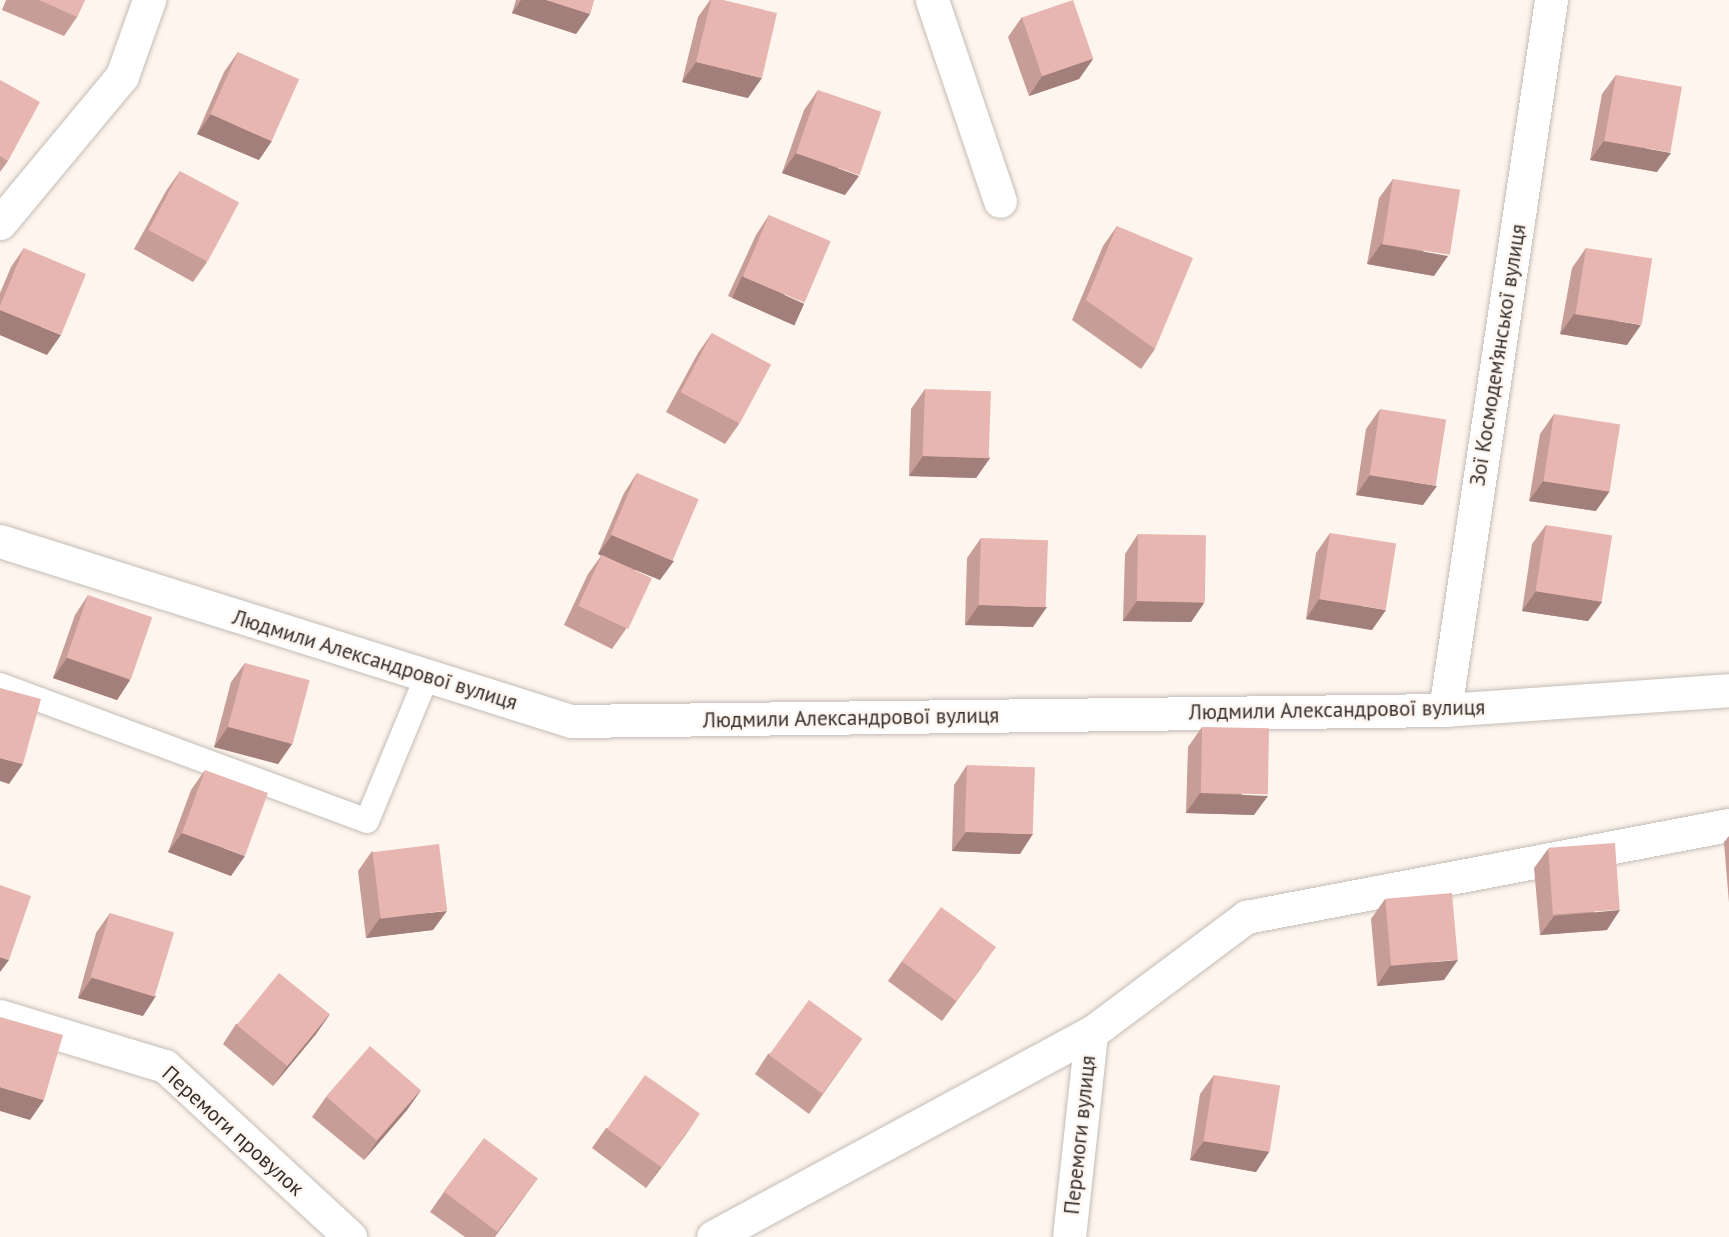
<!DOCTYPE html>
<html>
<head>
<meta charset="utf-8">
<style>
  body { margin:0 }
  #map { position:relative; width:1729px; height:1237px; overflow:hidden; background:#fef5ee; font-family:"PT Sans",sans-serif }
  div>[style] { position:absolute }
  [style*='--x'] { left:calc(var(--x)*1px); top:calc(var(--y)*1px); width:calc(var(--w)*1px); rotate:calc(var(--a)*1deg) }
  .roads { filter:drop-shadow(0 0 2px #c4bcb5) drop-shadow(0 0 2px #c4bcb5) }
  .lane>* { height:24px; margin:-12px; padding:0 12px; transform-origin:12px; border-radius:12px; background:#fff }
  .street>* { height:33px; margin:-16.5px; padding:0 16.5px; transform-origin:16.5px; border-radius:16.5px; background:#fff }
  .wall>* { inset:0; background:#c79d97 }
  .shaded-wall>* { inset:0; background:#a27f7b; transform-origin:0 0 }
  .building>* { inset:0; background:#e7b6b0; transform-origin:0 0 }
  span { translate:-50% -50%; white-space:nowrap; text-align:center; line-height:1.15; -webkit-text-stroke:4.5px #fef5ee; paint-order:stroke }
  .street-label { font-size:21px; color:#33302d }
</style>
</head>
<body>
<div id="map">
  <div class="roads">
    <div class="lane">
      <div style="--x:0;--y:685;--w:391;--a:20.3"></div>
      <div style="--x:367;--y:821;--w:157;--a:-67.5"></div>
    </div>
    <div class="street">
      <div style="--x:932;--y:0;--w:212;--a:71.3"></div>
      <div style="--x:0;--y:223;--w:191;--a:-50.3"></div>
      <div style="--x:122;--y:76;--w:81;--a:-70.4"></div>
      <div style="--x:0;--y:541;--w:599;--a:17.5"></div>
      <div style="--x:571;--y:721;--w:874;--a:-0.72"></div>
      <div style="--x:1445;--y:710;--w:285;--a:-4"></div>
      <div style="--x:1445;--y:710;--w:718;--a:-81.51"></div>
      <div style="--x:0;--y:1016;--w:172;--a:16.9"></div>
      <div style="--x:165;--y:1066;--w:252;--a:42.7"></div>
      <div style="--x:713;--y:1237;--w:430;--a:-28.4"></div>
      <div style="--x:1091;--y:1033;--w:194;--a:-36.8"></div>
      <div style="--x:1246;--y:917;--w:492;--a:-10.8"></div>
      <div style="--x:1069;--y:1237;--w:205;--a:-83.8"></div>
    </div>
  </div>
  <div class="wall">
    <div style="clip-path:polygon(6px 0,85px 0,77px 17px,64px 36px,2px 10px)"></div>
    <div style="clip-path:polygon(516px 0,594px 0,590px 14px,576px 34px,512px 13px)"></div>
    <div style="clip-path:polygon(710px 0,723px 0,748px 98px,682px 82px,698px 17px)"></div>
    <div style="clip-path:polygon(1022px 17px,1093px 59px,1079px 79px,1029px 96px,1008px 37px)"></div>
    <div style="clip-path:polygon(238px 52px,259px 160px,197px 134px,224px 72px)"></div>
    <div style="clip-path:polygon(1616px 75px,1657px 172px,1590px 160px,1602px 94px)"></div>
    <div style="clip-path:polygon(0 80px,8px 161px,0 172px)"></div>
    <div style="clip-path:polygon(818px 90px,845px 195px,782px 173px,804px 110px)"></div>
    <div style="clip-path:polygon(180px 171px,207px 262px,193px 282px,134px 249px,166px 191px)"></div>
    <div style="clip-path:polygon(1393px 179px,1434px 276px,1367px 264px,1379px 198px)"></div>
    <div style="clip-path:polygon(769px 215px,790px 323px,728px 296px,756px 235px)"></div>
    <div style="clip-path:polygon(1117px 226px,1155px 349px,1141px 369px,1072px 320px,1103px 246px)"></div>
    <div style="clip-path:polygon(24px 248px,47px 355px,0 335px,0 293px,11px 267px)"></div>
    <div style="clip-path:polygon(1586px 248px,1627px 345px,1560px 334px,1572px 268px)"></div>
    <div style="clip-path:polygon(712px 333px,739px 424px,725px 444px,666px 412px,698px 353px)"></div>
    <div style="clip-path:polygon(925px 389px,990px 458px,976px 478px,909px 476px,911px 409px)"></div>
    <div style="clip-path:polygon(1380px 409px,1423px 505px,1356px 495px,1366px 429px)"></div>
    <div style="clip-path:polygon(1554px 414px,1596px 511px,1529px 501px,1540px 434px)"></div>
    <div style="clip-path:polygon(637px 473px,660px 580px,635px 570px,626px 629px,612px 649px,564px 625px,588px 574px,601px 556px,598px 554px,624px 493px)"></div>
    <div style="clip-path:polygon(1546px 525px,1602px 602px,1588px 621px,1522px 611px,1532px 544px)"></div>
    <div style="clip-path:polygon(1330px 533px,1372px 630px,1306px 619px,1316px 553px)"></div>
    <div style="clip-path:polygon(1138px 534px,1204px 603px,1191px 622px,1123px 621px,1125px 554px)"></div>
    <div style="clip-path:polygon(981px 538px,1033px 627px,965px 625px,967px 558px)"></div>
    <div style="clip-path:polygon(88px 595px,130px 680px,117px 700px,53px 678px,75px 615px)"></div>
    <div style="clip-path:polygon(245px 663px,292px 744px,278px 764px,214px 747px,231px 682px)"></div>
    <div style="clip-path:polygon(1202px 727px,1254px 815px,1186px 813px,1188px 747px)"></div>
    <div style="clip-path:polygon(967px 765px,1020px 854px,952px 851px,954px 785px)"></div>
    <div style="clip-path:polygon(205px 770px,231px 876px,168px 852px,191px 790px)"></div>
    <div style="clip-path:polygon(1729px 836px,1729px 903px,1724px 842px)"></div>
    <div style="clip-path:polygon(1548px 849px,1607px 930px,1540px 935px,1534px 868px)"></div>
    <div style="clip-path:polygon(372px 851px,433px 930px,366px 938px,358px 871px)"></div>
    <div style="clip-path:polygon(1385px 899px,1444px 980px,1377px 986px,1371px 919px)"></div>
    <div style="clip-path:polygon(110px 913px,143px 1016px,78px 998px,96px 933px)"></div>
    <div style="clip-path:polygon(902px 961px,982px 967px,942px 1021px,888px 981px)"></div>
    <div style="clip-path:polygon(330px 1014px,316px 1034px,273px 1086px,223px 1044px,236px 1024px)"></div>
    <div style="clip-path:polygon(862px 1039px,809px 1114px,755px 1074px,768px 1054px)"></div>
    <div style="clip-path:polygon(1214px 1075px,1269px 1152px,1256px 1172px,1190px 1160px,1200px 1094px)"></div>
    <div style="clip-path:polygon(421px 1090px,407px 1110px,364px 1160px,312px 1117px,326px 1097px)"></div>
    <div style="clip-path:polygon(606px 1128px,686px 1134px,646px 1188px,592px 1148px)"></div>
    <div style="clip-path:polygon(538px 1178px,495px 1237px,465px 1237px,430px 1212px,444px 1192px)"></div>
  </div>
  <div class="shaded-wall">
    <div style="clip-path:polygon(521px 0,546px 0,590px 14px,576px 34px,512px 13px)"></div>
    <div style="clip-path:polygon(1093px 59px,1079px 79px,1029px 96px,1042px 76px)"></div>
    <div style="clip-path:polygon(696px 62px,762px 78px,748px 98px,682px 82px)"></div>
    <div style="clip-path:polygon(211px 114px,272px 141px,259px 160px,197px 134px)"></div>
    <div style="clip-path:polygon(1604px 141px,1671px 153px,1657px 172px,1590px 160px)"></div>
    <div style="clip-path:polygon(796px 153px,859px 176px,845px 195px,782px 173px)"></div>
    <div style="clip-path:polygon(1381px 244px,1448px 256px,1434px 276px,1367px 264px)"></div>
    <div style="left:742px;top:276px;width:68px;height:24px;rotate:24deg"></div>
    <div style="clip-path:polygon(0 310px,61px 335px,47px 355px,0 335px)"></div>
    <div style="clip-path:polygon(1574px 314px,1641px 325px,1627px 345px,1560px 334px)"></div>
    <div style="clip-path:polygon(923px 456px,990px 458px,976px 478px,909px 476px)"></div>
    <div style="clip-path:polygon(1370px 475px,1437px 486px,1423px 505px,1356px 495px)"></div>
    <div style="clip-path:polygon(1543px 481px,1610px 491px,1596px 511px,1529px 501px)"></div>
    <div style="clip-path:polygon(612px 535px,674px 561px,660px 580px,598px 554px)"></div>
    <div style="clip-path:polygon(1536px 591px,1602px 602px,1588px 621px,1522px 611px)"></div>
    <div style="clip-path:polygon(1319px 599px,1386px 610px,1372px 630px,1306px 619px)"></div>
    <div style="clip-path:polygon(1137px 601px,1204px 603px,1191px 622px,1123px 621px)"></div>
    <div style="clip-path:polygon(979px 605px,1047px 607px,1033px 627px,965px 625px)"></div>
    <div style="clip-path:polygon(67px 658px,130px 680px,117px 700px,53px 678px)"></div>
    <div style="clip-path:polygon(228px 727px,292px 744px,278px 764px,214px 747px)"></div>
    <div style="clip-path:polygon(0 758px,23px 764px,9px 784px,0 781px)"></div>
    <div style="clip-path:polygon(1200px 793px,1268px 796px,1254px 815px,1186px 813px)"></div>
    <div style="clip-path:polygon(966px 832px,1033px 834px,1020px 854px,952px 851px)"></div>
    <div style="clip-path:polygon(182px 833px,245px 856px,231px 876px,168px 852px)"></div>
    <div style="clip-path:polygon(1620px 910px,1607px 930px,1540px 935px,1554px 916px)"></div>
    <div style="clip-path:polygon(447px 911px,433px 930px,366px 938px,380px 918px)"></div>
    <div style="clip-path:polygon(0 957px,9px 960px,0 972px)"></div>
    <div style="clip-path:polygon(1458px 960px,1444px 980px,1377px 986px,1390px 966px)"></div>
    <div style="clip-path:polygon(92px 978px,156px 996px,143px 1016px,78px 998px)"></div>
    <div style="clip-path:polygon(330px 1014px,316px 1034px,273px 1086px,287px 1066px)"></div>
    <div style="clip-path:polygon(0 1087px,44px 1100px,30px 1120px,0 1111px)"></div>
    <div style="clip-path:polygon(421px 1090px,407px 1110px,364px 1160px,377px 1141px)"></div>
    <div style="clip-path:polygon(700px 1114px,686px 1134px,646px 1188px,660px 1168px)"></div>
    <div style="clip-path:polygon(1204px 1141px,1269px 1152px,1256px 1172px,1190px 1160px)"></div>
  </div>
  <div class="building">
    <div style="clip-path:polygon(39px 0,85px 0,77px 17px)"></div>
    <div style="clip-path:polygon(546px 0,594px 0,590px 14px)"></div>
    <div style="clip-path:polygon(711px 0,723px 0,777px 13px,762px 78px,696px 62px)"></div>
    <div style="left:1073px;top:0;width:62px;height:54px;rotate:71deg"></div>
    <div style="left:238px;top:52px;width:67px;height:68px;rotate:24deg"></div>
    <div style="left:1616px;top:75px;width:67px;height:67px;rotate:10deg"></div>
    <div style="clip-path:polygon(0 80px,40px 102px,8px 161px,0 156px)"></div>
    <div style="left:818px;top:90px;width:67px;height:67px;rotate:19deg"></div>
    <div style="left:180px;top:171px;width:67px;height:67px;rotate:28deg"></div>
    <div style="left:1393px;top:179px;width:68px;height:66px;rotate:9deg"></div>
    <div style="left:769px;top:215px;width:67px;height:67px;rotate:23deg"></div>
    <div style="clip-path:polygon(1117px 226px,1193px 258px,1155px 349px,1086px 300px)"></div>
    <div style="clip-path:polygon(24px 248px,86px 274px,61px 335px,0 310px,0 306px)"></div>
    <div style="left:1586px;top:248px;width:67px;height:67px;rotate:9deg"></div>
    <div style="left:712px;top:333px;width:67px;height:67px;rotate:28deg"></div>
    <div style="left:925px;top:389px;width:66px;height:67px;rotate:2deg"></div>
    <div style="left:1380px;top:409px;width:67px;height:67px;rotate:9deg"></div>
    <div style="left:1554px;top:414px;width:67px;height:68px;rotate:9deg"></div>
    <div style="left:637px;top:473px;width:67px;height:67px;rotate:23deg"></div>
    <div style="left:1546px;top:525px;width:67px;height:67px;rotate:9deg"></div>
    <div style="left:1330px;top:533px;width:67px;height:67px;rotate:9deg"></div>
    <div style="left:1138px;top:534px;width:68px;height:67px;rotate:1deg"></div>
    <div style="left:981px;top:538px;width:67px;height:67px;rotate:2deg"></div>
    <div style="left:602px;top:555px;width:55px;height:56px;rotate:25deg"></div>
    <div style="left:88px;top:595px;width:68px;height:66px;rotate:19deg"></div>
    <div style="left:245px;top:663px;width:67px;height:66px;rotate:15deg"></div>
    <div style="clip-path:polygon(0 688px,41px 699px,23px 764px,0 758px)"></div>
    <div style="left:1202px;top:727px;width:67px;height:66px;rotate:1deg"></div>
    <div style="left:967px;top:765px;width:68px;height:67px;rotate:2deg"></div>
    <div style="left:205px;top:770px;width:67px;height:67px;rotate:20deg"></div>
    <div style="left:1615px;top:843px;width:67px;height:67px;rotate:86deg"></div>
    <div style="left:439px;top:844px;width:67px;height:67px;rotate:83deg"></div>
    <div style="clip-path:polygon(0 885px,31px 896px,9px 960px,0 957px)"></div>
    <div style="left:1452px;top:893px;width:67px;height:67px;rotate:85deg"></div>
    <div style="left:941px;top:907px;width:68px;height:67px;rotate:36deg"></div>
    <div style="left:110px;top:913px;width:67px;height:67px;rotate:17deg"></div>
    <div style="left:279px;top:973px;width:65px;height:67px;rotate:39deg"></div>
    <div style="left:809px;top:1000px;width:66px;height:68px;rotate:36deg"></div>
    <div style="clip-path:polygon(0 1017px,63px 1035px,44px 1100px,0 1087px)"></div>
    <div style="left:370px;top:1046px;width:67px;height:67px;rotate:41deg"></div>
    <div style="left:645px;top:1075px;width:67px;height:66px;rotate:35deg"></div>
    <div style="left:1214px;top:1075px;width:67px;height:67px;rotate:9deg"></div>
    <div style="left:484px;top:1138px;width:67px;height:67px;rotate:37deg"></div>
  </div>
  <div class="street-label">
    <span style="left:1498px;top:355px;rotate:-81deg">Зої Космодем’янської вулиця</span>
    <span style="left:375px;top:660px;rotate:17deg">Людмили Александрової вулиця</span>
    <span style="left:1337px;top:710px;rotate:-1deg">Людмили Александрової вулиця</span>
    <span style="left:851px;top:718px;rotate:-1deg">Людмили Александрової вулиця</span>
    <span style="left:233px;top:1131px;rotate:42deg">Перемоги провулок</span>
    <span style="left:1080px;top:1135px;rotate:-84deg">Перемоги вулиця</span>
  </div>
</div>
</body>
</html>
